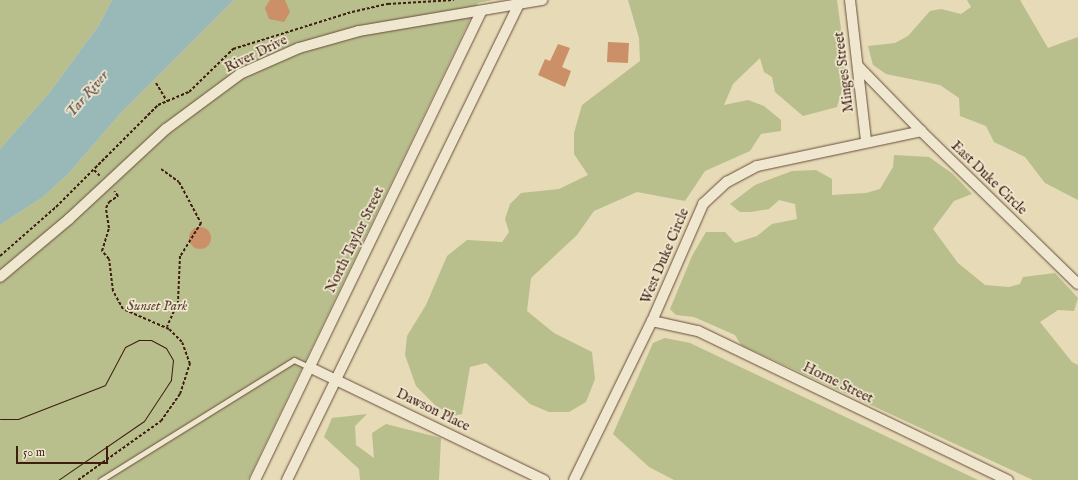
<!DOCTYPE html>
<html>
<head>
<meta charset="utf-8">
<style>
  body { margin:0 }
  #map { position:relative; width:1078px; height:480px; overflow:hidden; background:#e6dab7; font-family:"IM FELL English",serif }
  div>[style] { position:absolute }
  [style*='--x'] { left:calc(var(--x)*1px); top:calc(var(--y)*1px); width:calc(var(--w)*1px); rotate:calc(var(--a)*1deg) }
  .green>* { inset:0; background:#b8be8c }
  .water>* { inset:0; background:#99b8b8 }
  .building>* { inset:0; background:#cb9068; transform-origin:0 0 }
  .round { border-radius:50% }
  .path>* { height:2px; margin-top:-1px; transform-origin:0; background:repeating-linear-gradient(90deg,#3f1e11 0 3px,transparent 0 5px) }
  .roads { filter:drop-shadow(0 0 1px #694d3a) drop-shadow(0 0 1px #694d3a) }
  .service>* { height:5px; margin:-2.5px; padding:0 2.5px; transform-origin:2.5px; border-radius:2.5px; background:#efe7d0 }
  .minor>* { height:10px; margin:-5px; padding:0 5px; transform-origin:5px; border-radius:5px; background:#efe7d0 }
  .tram>* { height:1px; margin:-0.5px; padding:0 0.5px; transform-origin:0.5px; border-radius:0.5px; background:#3f1e11 }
  span { translate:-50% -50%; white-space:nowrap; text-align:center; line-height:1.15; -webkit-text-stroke:3.5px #efe7d0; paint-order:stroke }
  .street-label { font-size:14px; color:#3f1e11 }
  .park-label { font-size:14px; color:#5d4630; font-style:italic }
  .water-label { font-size:15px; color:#5a4c43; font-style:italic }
  .scale { position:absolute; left:16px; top:446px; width:92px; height:18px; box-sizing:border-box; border:2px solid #3f1e11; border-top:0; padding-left:5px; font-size:12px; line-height:14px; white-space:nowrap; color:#3f1e11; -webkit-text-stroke:3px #efe7d0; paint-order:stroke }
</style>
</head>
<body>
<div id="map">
  <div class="green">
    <div style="clip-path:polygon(0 0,112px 0,99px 25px,50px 92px,0 149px)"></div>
    <div style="clip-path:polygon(234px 0,493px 0,478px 3px,248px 480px,0 480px,0 225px,43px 197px,68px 174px,120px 114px)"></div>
    <div style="clip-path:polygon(628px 0,837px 0,847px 73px,837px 107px,803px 116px,775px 92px,772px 77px,764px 72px,760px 58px,733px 84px,724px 105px,748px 100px,764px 106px,781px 120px,781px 131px,761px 134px,750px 151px,705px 171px,685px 201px,637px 192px,594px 211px,577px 235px,531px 278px,527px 311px,554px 333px,592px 352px,595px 379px,586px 402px,569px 412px,549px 412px,530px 404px,486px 363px,470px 367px,462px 414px,453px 416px,436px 406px,416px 386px,405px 355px,407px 336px,426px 305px,447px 256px,467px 240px,502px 242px,509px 232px,505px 219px,510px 204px,521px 193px,559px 189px,588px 175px,574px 154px,574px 133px,582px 105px,640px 61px,639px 38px)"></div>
    <div style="clip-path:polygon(967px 0,1020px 0,1048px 48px,1078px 37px,1078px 200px,1045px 183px,1025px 157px,994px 142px,986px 126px,960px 116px,959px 98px,940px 85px,886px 74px,873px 65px,868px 46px,895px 43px,908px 36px,930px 11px,941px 9px,961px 14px,971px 7px)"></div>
    <div style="clip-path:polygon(894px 155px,929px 157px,953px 174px,972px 194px,954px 201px,933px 229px,958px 263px,985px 285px,1009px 287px,1020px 284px,1023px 277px,1055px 273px,1078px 298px,1074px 311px,1058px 310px,1040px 322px,1072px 362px,1078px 365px,1078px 480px,1033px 480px,741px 345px,735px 335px,694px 317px,676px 315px,670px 309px,692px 256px,706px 232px,725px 232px,735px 243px,757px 236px,772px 224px,797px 219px,795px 204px,779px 200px,769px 209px,751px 212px,740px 212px,730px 204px,755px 185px,792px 171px,816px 170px,832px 179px,832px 195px,866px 193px,880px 189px,893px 167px)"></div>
    <div style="clip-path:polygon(665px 338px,690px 343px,978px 480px,674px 480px,649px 467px,613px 434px,653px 343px)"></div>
    <div style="clip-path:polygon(367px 414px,355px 426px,356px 445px,374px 458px,372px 433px,386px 424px,441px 438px,439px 480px,360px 480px,359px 469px,324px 437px,332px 418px)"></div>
  </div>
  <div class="water">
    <div style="clip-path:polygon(112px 0,234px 0,120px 114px,68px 174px,43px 197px,0 225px,0 149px,50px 92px,99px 25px)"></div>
  </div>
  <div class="building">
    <div style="clip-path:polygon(270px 0,285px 0,290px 12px,284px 22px,269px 19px,265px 8px)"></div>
    <div style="left:608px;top:42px;width:21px;height:20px;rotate:3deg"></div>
    <div style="clip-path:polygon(558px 44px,570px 48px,562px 67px,571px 71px,565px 87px,538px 75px,545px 59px,550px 61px)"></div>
    <div class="round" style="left:189px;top:227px;width:22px;height:22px"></div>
  </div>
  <div class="path">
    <div style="--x:156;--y:83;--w:21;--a:59"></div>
    <div style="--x:161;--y:169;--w:22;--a:36"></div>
    <div style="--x:179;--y:182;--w:47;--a:61.8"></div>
    <div style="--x:201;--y:223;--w:39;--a:122"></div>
    <div style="--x:180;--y:256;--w:46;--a:92.5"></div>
    <div style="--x:178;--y:302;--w:27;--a:114"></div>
    <div style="--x:94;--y:170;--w:8;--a:45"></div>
    <div style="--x:0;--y:256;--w:74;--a:-41.2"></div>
    <div style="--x:56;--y:207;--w:144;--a:-45"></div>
    <div style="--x:158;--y:105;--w:34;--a:-23"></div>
    <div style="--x:189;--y:92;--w:62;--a:-44.3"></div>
    <div style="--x:233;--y:49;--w:125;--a:-17.3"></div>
    <div style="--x:352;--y:12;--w:37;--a:-13"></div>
    <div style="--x:388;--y:4;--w:66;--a:-3.5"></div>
    <div style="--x:78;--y:480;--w:102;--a:-35.4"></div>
    <div style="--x:161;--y:421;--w:33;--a:-55"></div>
    <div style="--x:180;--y:394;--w:32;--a:-72"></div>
    <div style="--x:190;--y:364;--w:23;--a:-110"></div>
    <div style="--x:182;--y:342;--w:18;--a:-135"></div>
    <div style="--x:169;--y:329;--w:50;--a:-156.5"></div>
    <div style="--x:123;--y:309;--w:21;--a:-119"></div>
    <div style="--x:113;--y:291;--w:32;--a:-97"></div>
    <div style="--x:109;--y:259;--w:11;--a:-131"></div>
    <div style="--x:102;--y:251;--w:24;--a:-73"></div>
    <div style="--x:109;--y:228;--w:20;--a:-99"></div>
    <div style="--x:106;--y:208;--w:7;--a:-63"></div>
    <div style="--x:109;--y:202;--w:11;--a:-34"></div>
    <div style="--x:118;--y:196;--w:6;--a:-129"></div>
  </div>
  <div class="roads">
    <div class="service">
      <div style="--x:101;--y:480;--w:227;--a:-31.9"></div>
      <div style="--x:294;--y:360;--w:17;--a:25"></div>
    </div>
    <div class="minor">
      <div style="--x:850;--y:0;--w:142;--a:83.5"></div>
      <div style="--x:858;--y:66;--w:91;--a:45.9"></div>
      <div style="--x:0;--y:277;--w:90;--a:-40"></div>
      <div style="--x:69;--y:219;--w:132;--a:-42.9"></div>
      <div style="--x:166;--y:129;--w:92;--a:-36.6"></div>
      <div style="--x:240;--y:74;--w:64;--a:-23.8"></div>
      <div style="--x:299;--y:48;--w:62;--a:-15.8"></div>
      <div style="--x:359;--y:31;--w:186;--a:-9.6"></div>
      <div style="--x:652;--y:321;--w:47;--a:12.3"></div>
      <div style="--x:698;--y:331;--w:344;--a:25.7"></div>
      <div style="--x:309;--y:367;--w:261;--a:25.7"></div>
      <div style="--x:255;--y:480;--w:520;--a:-64.22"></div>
      <div style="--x:287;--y:480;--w:530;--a:-64.02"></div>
      <div style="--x:574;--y:480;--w:177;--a:-63.9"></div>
      <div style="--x:652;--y:321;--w:128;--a:-66.4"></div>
      <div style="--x:703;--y:204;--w:33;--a:-43"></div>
      <div style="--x:727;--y:182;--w:34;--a:-28"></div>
      <div style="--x:757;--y:166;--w:168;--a:-12"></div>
      <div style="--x:921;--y:131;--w:219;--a:44.3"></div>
    </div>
  </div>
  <div class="tram">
    <div style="--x:0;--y:419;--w:18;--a:0"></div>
    <div style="--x:18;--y:419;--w:93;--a:-21.3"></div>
    <div style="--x:105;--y:385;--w:43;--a:-62.2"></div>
    <div style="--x:125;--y:347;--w:16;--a:-27"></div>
    <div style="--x:139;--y:340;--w:12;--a:0"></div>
    <div style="--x:151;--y:340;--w:17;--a:28"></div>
    <div style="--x:166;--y:348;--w:14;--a:60"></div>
    <div style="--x:173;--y:360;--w:20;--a:96"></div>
    <div style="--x:171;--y:380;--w:49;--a:123.4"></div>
    <div style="--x:144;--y:421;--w:104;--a:145.5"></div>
  </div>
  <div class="street-label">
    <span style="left:256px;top:54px;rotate:-26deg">River Drive</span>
    <span style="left:844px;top:72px;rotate:-97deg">Minges Street</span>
    <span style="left:989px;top:178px;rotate:44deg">East Duke Circle</span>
    <span style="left:355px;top:240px;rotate:-64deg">North Taylor Street</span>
    <span style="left:665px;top:256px;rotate:-67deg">West Duke Circle</span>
    <span style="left:838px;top:383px;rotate:26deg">Horne Street</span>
    <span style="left:433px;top:410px;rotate:26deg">Dawson Place</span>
  </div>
  <div class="park-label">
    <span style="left:157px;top:306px">Sunset Park</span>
  </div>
  <div class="water-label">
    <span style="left:87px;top:94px;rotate:-49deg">Tar River</span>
  </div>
  <div class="scale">50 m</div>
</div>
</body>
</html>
